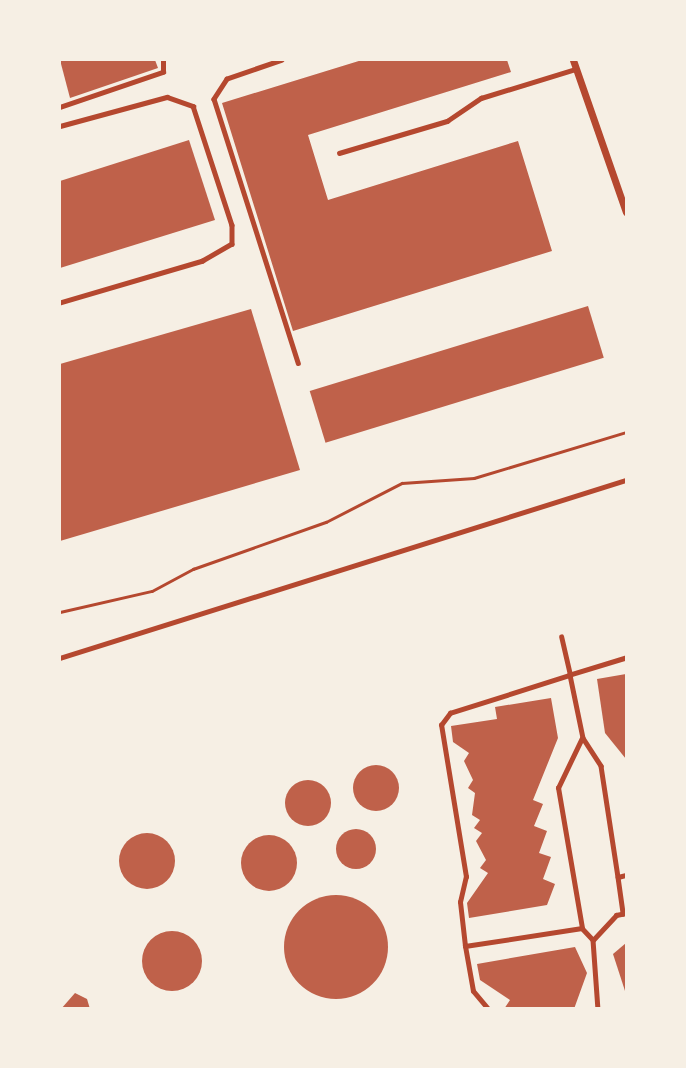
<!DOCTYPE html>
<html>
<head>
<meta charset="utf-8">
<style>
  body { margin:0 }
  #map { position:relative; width:686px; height:1068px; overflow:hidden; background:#f6efe4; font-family:Ubuntu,sans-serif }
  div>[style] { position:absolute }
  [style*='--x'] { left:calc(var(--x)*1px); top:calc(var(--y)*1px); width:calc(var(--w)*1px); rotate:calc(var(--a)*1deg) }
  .building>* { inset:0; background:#bf614a; transform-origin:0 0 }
  .round { border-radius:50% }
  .path>* { height:2.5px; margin:-1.25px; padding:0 1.25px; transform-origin:1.25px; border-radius:1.25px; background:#b5482f }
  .service>* { height:4.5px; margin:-2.25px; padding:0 2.25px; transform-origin:2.25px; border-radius:2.25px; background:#b5482f }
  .minor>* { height:7px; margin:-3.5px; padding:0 3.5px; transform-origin:3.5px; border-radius:3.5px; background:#b5482f }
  span { translate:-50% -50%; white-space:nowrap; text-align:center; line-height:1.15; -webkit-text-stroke:7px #f6efe4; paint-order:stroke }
  .frame { position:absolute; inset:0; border:61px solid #f6efe4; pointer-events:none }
</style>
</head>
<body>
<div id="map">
  <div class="building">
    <div style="clip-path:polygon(60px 60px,155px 60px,158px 68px,70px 98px)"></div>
    <div style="clip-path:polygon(362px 60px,507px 60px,511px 72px,308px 135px,328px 200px,518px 141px,552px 251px,293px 331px,222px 103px)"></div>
    <div style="clip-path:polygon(189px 140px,215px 220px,60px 268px,60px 181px)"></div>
    <div style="left:588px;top:306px;width:54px;height:291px;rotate:73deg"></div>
    <div style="clip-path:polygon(251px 309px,300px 470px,60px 541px,60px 364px)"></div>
    <div style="clip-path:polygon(626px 674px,626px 759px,605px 733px,597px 679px)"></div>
    <div style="clip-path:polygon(551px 698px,558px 738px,533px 800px,543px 804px,534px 826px,547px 831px,539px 853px,551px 857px,543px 879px,555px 884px,547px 905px,469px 918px,467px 903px,488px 873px,480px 868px,486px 860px,476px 841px,482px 833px,474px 828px,480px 820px,472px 815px,475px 793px,468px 788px,473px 780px,464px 761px,469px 753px,453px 742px,451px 726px,497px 719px,495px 707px)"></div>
    <div class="round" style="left:353px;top:765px;width:46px;height:46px"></div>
    <div class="round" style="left:285px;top:780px;width:46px;height:46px"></div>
    <div class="round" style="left:336px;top:829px;width:40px;height:40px"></div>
    <div class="round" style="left:119px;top:833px;width:56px;height:56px"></div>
    <div class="round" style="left:241px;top:835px;width:56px;height:56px"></div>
    <div class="round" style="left:284px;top:895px;width:104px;height:104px"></div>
    <div class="round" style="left:142px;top:931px;width:60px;height:60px"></div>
    <div style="clip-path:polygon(626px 943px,626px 994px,613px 954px)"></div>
    <div style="clip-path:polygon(575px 947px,587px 973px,574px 1009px,504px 1009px,510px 1000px,480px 980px,477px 964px)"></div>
    <div style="clip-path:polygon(75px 993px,87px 999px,90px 1009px,61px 1009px)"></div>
  </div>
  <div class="path">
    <div style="--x:60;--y:612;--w:94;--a:-12.9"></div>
    <div style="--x:152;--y:591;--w:47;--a:-28.2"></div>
    <div style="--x:193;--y:569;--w:141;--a:-19.5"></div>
    <div style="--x:326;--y:522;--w:85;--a:-27.2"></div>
    <div style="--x:402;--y:483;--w:72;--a:-4"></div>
    <div style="--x:474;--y:478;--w:159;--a:-16.8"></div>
  </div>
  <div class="service">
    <div style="--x:282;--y:60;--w:58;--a:160.9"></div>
    <div style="--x:227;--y:79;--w:24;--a:123"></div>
    <div style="--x:214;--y:99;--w:277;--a:72.3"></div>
    <div style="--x:60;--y:107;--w:109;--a:-18.8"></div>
    <div style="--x:163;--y:72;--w:12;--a:-90"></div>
    <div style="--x:60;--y:126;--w:111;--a:-15.2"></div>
    <div style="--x:167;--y:97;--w:28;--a:19"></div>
    <div style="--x:193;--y:106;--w:125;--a:71.9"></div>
    <div style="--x:232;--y:225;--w:19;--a:90"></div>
    <div style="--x:232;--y:244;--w:34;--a:150"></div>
    <div style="--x:203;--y:261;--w:149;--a:163.6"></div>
    <div style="--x:339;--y:153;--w:113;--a:-16.5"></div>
    <div style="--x:447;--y:121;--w:41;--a:-34.1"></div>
    <div style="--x:481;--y:98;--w:98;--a:-17.1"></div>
    <div style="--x:60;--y:658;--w:593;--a:-17.46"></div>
    <div style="--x:626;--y:658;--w:59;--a:163.1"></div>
    <div style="--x:570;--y:675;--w:64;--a:78.3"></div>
    <div style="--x:583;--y:738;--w:33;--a:57"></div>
    <div style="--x:601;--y:766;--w:112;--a:81.3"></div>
    <div style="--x:618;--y:877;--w:8;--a:-14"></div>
    <div style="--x:618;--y:877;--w:37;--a:82"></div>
    <div style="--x:582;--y:928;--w:142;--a:-99.7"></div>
    <div style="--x:558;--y:788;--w:55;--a:-64.4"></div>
    <div style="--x:593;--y:940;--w:34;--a:-47"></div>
    <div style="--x:616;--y:915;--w:10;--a:-11"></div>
    <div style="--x:465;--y:946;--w:44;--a:-96.5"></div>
    <div style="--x:460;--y:902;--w:26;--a:-77"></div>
    <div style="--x:466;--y:877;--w:154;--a:-99.3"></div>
    <div style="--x:441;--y:725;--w:15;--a:-53"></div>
    <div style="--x:450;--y:713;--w:126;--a:-17.6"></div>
    <div style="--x:570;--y:675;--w:39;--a:-103"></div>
    <div style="--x:488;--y:1009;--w:23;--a:-130"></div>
    <div style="--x:473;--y:991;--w:46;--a:-100.1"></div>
    <div style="--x:465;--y:946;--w:118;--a:-8.7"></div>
    <div style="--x:582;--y:928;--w:16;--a:47"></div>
    <div style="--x:593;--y:940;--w:69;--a:85.9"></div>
  </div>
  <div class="minor">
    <div style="--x:573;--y:60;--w:161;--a:70.8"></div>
  </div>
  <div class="frame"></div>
</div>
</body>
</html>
